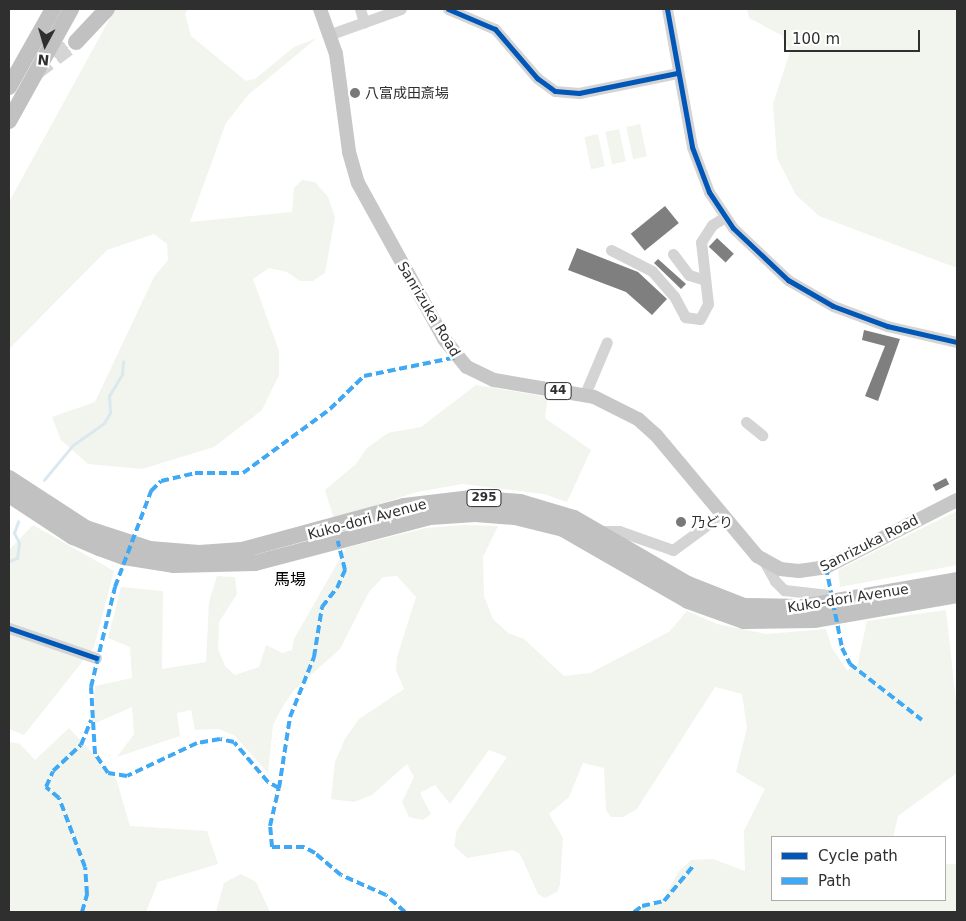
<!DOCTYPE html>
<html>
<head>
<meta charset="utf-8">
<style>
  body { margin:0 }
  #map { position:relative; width:966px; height:921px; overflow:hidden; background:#fff; font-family:"DejaVu Sans","Noto Sans JP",sans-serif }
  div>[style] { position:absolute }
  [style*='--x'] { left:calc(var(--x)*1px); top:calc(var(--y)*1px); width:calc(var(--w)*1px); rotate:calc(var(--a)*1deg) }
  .green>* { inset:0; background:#f1f5ed; transform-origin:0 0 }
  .stream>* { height:2.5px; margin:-1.25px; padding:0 1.25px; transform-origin:1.25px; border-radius:1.25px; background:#dbe8f0 }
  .building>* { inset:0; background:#7f7f7f; transform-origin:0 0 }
  .highway-tunnel>* { height:16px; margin-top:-8px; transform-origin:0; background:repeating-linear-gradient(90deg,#d5d5d5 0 16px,transparent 0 24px) }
  .minor>* { height:11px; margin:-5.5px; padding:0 5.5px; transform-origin:5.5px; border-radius:5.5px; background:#d4d4d4 }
  .major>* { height:14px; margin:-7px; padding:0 7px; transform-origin:7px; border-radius:7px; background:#c7c7c7 }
  .highway>* { height:16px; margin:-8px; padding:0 8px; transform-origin:8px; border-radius:8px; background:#c1c1c1 }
  .quiet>* { height:4px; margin-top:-2px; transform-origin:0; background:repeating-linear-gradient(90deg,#3fa9f5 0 8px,transparent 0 12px) }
  .cycleway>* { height:5px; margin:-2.5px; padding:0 2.5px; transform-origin:2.5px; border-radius:2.5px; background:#0057b8 }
  .dots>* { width:14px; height:14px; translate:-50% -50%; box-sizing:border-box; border:2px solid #fff; border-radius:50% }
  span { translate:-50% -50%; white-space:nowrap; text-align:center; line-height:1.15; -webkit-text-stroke:5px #fff; paint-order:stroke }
  .shield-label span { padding:1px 4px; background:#fff; border:1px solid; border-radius:4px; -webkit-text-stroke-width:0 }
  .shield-label { font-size:12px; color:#2f2f2f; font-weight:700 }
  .poi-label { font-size:14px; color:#2f2f2f }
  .left { translate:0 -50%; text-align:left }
  .street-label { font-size:14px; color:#2f2f2f }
  .quarter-label { font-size:16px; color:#000 }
  .frame { position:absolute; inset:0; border:10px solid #2f2f2f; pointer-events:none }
  .legend { position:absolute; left:771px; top:836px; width:175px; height:65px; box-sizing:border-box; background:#fff; border:1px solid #acacac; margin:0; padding:6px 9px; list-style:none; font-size:15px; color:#2f2f2f }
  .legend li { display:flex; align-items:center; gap:10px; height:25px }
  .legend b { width:25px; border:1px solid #acacac }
  .north { position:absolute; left:20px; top:20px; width:50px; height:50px; -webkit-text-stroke:4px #fff; paint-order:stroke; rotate:186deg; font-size:14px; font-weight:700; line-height:20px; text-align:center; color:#2f2f2f }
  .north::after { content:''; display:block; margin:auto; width:18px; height:22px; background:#2f2f2f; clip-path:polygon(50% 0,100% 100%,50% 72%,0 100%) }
  .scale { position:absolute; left:784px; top:30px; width:136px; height:22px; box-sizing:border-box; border:2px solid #2f2f2f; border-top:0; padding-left:6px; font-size:15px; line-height:18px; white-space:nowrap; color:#2f2f2f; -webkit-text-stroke:4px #fff; paint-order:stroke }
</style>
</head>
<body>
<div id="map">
  <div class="green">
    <div style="clip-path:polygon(115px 9px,189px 9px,185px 13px,191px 36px,246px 81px,255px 79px,294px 47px,317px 38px,249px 94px,226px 123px,190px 222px,292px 212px,294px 188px,302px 180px,315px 182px,328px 197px,335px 217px,325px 273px,313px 281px,300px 281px,287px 272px,269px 268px,253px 279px,279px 351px,279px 375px,262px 410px,214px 447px,142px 469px,88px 464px,61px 440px,52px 417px,95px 402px,154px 277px,168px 260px,167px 244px,154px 234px,107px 250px,9px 349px,9px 202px)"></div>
    <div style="clip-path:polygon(747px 9px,957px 9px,957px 268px,819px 216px,796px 195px,777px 158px,773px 104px,790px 52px,781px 35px,749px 18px)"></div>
    <div style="left:640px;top:124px;width:33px;height:14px;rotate:78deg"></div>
    <div style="left:619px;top:129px;width:33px;height:14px;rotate:78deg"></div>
    <div style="left:598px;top:134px;width:33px;height:14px;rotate:78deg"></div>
    <div style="clip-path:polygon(476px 385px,548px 397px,545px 418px,591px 450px,567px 502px,544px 494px,462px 484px,417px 492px,334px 519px,325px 490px,356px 464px,367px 448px,388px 433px,421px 427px)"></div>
    <div style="clip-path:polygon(957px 511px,957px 565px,840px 587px,838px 570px)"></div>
    <div style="clip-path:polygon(33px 525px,114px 571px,94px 647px,24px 735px,9px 729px,9px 550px)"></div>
    <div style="clip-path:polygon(464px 525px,498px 526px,483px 557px,484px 596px,493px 619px,508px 633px,524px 639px,564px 676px,590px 673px,669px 632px,687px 611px,717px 624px,766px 634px,826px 629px,832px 648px,847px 670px,857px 667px,867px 621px,946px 610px,957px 711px,957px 773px,898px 816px,893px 837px,772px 837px,772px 900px,945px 900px,945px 864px,957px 864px,957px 912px,631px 912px,663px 900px,679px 871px,691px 860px,713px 859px,745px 871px,744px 831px,765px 789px,736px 772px,747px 728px,742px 694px,715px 687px,637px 809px,623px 817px,611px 817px,606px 810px,604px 768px,583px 763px,569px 797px,549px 814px,563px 838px,560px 885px,557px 892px,545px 898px,538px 894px,520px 854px,513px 850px,467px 858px,454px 846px,457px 830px,507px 757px,489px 750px,450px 804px,435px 785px,420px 793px,431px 814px,423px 820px,409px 817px,402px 802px,414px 777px,407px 764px,372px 795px,354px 802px,331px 799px,335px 762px,345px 739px,359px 719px,404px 689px,396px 670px,397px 657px,416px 597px,397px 576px,383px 577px,369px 592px,340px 649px,294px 690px,283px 706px,273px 725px,268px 773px,235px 736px,219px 729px,195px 730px,191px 710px,177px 713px,180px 736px,117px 757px,134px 734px,132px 707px,91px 725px,95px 686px,132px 678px,130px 647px,108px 638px,121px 587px,163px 591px,162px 669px,206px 662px,209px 602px,217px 576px,235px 577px,237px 594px,219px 622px,218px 649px,225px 666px,235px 675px,259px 667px,266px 645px,282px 653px,292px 650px,294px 639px,346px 548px,426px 528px)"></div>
    <div style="clip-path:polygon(69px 728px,116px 778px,130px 826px,207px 831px,218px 864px,158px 882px,146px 912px,9px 912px,9px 742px,20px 744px,35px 760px)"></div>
    <div style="clip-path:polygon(241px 874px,256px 882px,270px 912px,216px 912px,224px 883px)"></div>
  </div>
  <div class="stream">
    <div style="--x:44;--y:480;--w:45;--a:-50.4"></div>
    <div style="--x:73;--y:445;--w:38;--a:-35"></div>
    <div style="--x:104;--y:423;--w:12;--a:-59"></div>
    <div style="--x:110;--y:413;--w:17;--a:-93"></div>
    <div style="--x:109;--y:396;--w:26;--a:-59"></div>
    <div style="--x:122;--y:374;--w:12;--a:-85"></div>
    <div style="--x:9;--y:561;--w:9;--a:-21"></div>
    <div style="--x:17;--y:558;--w:15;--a:-82"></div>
    <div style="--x:19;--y:543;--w:11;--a:-117"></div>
    <div style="--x:14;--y:533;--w:12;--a:-70"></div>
  </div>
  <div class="building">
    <div style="left:665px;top:206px;width:22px;height:44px;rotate:51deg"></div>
    <div style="left:717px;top:238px;width:23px;height:12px;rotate:43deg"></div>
    <div style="clip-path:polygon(577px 248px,638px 272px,667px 299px,652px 315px,626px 292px,568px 270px)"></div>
    <div style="clip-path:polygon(658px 259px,686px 284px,681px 289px,654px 263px)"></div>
    <div style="clip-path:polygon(864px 330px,900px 339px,878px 401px,865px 396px,885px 346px,862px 340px)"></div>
    <div style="left:946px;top:478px;width:7px;height:15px;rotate:63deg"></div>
  </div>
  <div class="highway-tunnel">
    <div style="--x:36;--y:72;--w:50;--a:-36.9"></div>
  </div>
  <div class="minor">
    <div style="--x:360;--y:9;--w:14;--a:73"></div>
    <div style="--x:448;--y:9;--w:51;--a:23.1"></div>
    <div style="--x:495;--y:29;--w:65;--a:49.4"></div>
    <div style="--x:537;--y:78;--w:22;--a:36"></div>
    <div style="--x:555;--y:91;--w:24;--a:5"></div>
    <div style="--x:579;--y:93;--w:100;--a:-11.5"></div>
    <div style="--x:667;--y:9;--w:140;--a:79.7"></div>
    <div style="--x:692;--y:147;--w:48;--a:69.3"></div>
    <div style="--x:709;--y:192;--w:43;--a:56.3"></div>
    <div style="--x:733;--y:228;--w:76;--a:43.4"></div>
    <div style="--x:788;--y:280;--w:52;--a:30"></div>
    <div style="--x:833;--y:306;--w:58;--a:20.3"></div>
    <div style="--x:887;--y:326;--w:72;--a:12.9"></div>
    <div style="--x:331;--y:34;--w:74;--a:-19.7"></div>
    <div style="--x:611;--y:250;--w:46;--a:27.1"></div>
    <div style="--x:652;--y:271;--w:33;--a:49"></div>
    <div style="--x:674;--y:296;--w:24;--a:62"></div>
    <div style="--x:685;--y:317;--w:15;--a:8"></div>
    <div style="--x:700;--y:319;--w:17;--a:-62"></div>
    <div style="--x:708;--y:304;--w:62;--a:-96.4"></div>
    <div style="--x:701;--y:242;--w:20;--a:-57"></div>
    <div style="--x:712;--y:225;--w:15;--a:-32"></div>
    <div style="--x:673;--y:254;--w:26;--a:53"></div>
    <div style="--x:689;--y:275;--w:17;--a:17"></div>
    <div style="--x:585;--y:394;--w:56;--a:-67.1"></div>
    <div style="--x:746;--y:422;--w:21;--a:39"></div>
    <div style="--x:599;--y:531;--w:20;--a:0"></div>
    <div style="--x:619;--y:531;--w:57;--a:19.4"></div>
    <div style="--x:673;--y:550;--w:61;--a:-36.3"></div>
    <div style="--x:764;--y:561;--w:23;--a:61"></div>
    <div style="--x:775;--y:581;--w:13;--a:45"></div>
    <div style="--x:784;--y:590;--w:45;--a:6.3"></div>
    <div style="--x:829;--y:595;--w:8;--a:76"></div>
    <div style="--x:9;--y:628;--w:92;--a:19"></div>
  </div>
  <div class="major">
    <div style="--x:320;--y:9;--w:48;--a:70.4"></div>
    <div style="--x:336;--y:54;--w:99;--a:82.4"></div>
    <div style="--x:349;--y:152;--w:32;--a:74"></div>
    <div style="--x:358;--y:183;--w:178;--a:61.1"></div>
    <div style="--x:444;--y:339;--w:36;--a:51"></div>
    <div style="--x:467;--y:367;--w:30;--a:26"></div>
    <div style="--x:494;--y:380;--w:101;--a:9.6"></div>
    <div style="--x:594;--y:397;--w:49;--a:26.6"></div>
    <div style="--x:638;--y:419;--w:24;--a:42"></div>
    <div style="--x:656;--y:435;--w:158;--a:50.1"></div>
    <div style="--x:757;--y:556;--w:26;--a:29"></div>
    <div style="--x:780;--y:569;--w:19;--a:6"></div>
    <div style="--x:799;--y:571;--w:27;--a:-8"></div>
    <div style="--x:826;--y:567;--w:147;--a:-27.1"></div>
  </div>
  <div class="highway">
    <div style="--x:76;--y:42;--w:45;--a:-46.8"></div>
    <div style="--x:9;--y:87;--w:90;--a:-60.6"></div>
    <div style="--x:9;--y:121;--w:128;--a:-61"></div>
    <div style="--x:9;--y:478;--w:92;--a:33"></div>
    <div style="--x:86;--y:528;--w:67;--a:18.2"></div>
    <div style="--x:150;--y:549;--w:49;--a:4.7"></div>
    <div style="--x:199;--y:553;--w:43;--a:-4"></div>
    <div style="--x:242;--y:550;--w:168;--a:-15.2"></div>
    <div style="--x:404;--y:506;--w:68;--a:-6.7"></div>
    <div style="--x:472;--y:498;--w:48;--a:4.8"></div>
    <div style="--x:520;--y:502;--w:56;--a:16.5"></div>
    <div style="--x:574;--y:518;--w:132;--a:30.1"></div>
    <div style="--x:688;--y:584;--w:60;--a:21.4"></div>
    <div style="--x:744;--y:606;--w:58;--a:1"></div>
    <div style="--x:802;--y:607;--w:157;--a:-9.9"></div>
    <div style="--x:9;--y:495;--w:77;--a:33.3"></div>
    <div style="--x:73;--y:537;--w:28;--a:23"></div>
    <div style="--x:99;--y:548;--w:27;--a:20"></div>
    <div style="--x:124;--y:557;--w:51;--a:9.1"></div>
    <div style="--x:174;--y:565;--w:81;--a:-1.4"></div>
    <div style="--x:255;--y:563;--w:181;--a:-14.7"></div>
    <div style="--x:430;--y:517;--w:45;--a:-3.8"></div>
    <div style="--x:475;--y:514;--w:40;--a:4.3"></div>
    <div style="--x:515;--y:517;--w:49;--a:14"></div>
    <div style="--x:563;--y:529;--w:144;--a:29.9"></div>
    <div style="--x:688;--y:601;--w:59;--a:19.7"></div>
    <div style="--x:744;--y:621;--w:70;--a:-0.8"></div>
    <div style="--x:814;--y:620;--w:145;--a:-9.9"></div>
  </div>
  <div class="quiet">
    <div style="--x:826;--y:567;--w:83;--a:78.8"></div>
    <div style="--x:842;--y:648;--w:18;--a:63"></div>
    <div style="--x:850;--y:664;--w:91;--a:37.9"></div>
    <div style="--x:279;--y:788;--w:72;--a:-81.2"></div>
    <div style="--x:290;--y:717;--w:65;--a:-68.2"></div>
    <div style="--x:314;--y:657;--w:51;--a:-80.9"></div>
    <div style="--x:322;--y:607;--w:24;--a:-52"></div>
    <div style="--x:337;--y:588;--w:20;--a:-66"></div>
    <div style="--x:345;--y:570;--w:30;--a:-104"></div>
    <div style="--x:82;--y:912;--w:19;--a:-74"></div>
    <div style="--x:87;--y:894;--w:27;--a:-94"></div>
    <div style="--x:85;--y:867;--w:74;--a:-110.6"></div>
    <div style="--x:59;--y:798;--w:17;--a:-140"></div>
    <div style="--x:46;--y:787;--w:17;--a:-66"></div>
    <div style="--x:53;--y:771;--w:38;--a:-43"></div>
    <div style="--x:81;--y:745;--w:27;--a:-68"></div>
    <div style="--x:405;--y:912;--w:25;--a:-138"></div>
    <div style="--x:386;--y:895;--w:49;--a:-156"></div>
    <div style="--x:341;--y:875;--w:34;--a:-140"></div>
    <div style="--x:315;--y:853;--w:13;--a:-151"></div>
    <div style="--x:304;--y:847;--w:32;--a:180"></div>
    <div style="--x:272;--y:847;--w:21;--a:-95"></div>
    <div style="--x:270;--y:826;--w:39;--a:-77"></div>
    <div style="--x:279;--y:788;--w:13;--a:-151"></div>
    <div style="--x:268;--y:782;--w:52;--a:-130.4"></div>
    <div style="--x:234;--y:742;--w:14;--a:-168"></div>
    <div style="--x:220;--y:739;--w:23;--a:170"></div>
    <div style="--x:197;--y:743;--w:77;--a:154.8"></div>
    <div style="--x:127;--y:776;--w:19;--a:-171"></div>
    <div style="--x:108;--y:773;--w:23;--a:-124"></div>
    <div style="--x:95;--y:754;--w:67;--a:-93.4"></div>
    <div style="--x:91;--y:687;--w:103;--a:-76.5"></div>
    <div style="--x:115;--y:587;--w:103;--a:-69.4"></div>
    <div style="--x:151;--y:491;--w:14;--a:-45"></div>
    <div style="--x:161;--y:481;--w:35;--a:-13"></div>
    <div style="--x:195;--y:473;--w:48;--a:0"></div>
    <div style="--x:243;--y:473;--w:108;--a:-36.3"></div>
    <div style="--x:330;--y:409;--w:47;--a:-44.1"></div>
    <div style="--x:364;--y:376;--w:95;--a:-11.5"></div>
    <div style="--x:634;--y:912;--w:10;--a:-37"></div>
    <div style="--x:642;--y:906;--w:23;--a:-13"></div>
    <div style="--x:664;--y:901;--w:47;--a:-50.2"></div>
  </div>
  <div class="cycleway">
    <div style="--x:448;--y:9;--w:51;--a:23.1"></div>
    <div style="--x:495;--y:29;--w:65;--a:49.4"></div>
    <div style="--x:537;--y:78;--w:22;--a:36"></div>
    <div style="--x:555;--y:91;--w:24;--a:5"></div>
    <div style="--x:579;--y:93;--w:100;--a:-11.5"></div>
    <div style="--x:667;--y:9;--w:140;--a:79.7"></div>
    <div style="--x:692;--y:147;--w:48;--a:69.3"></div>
    <div style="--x:709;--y:192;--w:43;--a:56.3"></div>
    <div style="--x:733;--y:228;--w:76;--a:43.4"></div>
    <div style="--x:788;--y:280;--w:52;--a:30"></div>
    <div style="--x:833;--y:306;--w:58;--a:20.3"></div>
    <div style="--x:887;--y:326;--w:72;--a:12.9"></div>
    <div style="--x:9;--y:628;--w:92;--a:19"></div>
  </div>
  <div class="dots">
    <div style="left:355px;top:93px;background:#787878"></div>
    <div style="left:681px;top:522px;background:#787878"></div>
  </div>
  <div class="shield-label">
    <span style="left:558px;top:391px">44</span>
    <span style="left:484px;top:498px">295</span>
  </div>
  <div class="poi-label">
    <span class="left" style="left:365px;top:93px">八富成田斎場</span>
    <span class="left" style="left:691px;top:522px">乃どり</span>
  </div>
  <div class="street-label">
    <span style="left:429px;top:309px;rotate:59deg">Sanrizuka Road</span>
    <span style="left:367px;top:519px;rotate:-15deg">Kuko-dori Avenue</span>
    <span style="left:869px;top:543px;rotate:-27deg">Sanrizuka Road</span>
    <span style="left:848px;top:598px;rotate:-9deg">Kuko-dori Avenue</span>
  </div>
  <div class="quarter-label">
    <span style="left:290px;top:580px">馬場</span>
  </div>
  <div class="frame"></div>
  <ul class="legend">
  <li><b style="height:6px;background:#0057b8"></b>Cycle path</li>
  <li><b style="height:6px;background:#3fa9f5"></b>Path</li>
  </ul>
  <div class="north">N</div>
  <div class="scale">100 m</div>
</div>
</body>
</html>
